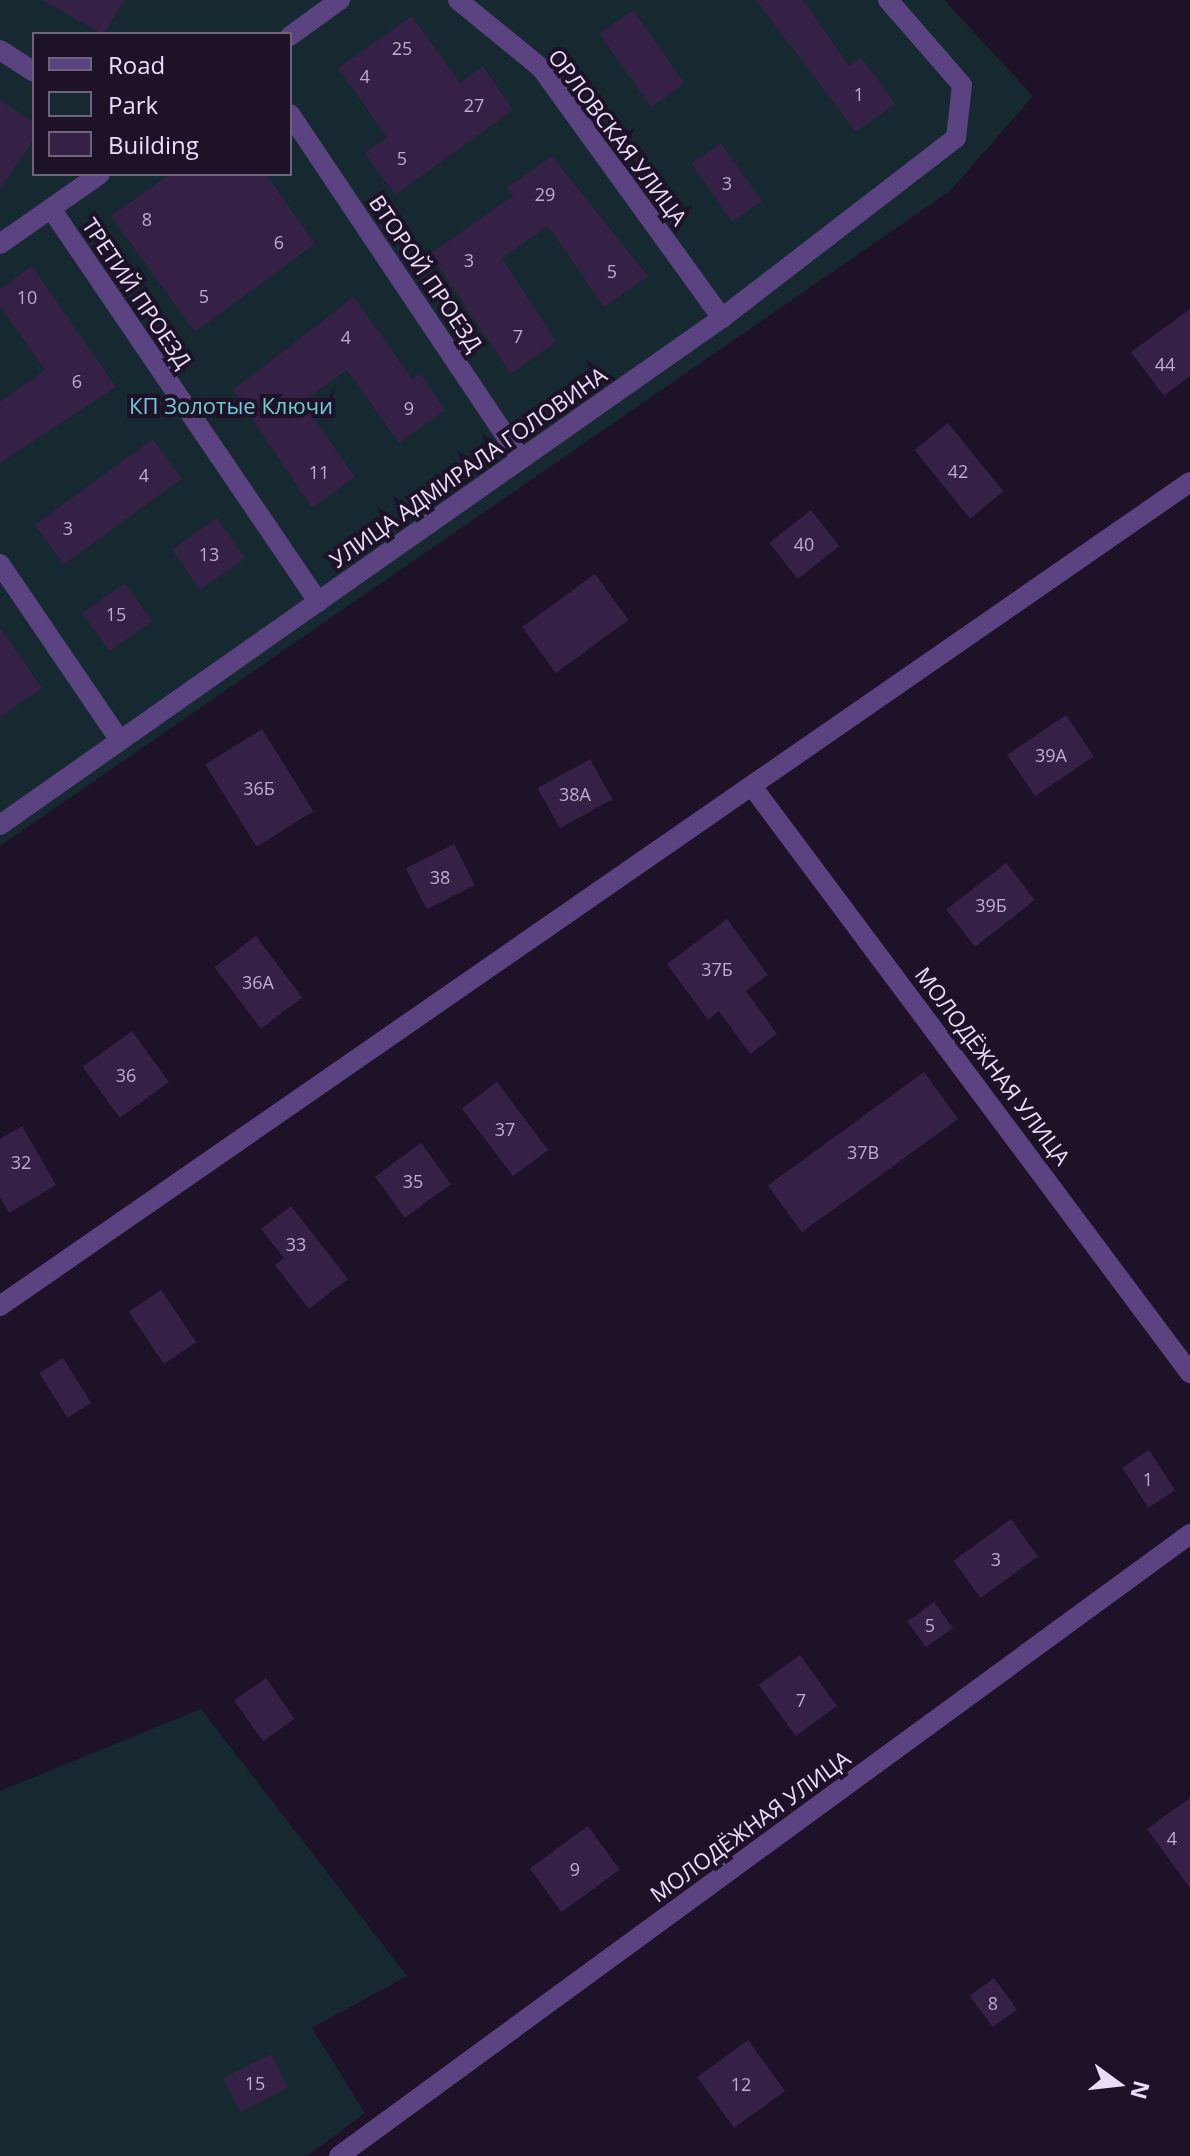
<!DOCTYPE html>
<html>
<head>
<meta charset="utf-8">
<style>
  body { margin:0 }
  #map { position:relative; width:1190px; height:2156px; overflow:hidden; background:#1d1227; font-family:"Open Sans",sans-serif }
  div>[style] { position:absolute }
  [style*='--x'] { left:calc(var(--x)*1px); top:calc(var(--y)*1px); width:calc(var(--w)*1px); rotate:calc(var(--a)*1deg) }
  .green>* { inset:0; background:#162830 }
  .building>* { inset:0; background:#352046; transform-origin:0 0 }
  .minor>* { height:20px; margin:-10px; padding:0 10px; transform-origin:10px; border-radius:10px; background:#5b4281 }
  span { translate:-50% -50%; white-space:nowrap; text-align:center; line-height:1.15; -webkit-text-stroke:8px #1d1227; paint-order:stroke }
  .number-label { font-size:18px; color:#beadce }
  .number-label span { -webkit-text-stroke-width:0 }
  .street-label { font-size:22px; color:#ebdcfc }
  .park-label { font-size:22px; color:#6ecad5 }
  .legend { position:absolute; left:32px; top:32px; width:260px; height:144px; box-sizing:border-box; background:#1d1227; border:2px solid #6f637c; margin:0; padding:10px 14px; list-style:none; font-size:24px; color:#ebdcfc }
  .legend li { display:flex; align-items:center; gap:16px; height:40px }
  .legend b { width:40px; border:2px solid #6f637c }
  .north { position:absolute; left:1078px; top:2044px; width:80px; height:80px; -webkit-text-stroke:6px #1d1227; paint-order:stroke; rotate:105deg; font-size:22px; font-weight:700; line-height:32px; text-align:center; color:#ebdcfc }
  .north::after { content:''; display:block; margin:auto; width:28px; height:36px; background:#ebdcfc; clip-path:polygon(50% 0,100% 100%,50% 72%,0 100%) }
</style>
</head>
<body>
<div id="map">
  <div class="green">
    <div style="clip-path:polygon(evenodd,0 0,944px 0,1033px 96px,950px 191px,0 846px,0 0,34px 34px,290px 34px,290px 174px,34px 174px,34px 34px)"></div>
    <div style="clip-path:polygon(201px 1709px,407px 1976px,312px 2028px,365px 2113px,307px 2156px,0 2156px,0 1791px)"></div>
  </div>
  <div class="building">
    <div style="clip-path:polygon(42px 0,125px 0,103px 34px)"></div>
    <div style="clip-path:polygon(756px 0,803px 0,849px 66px,861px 57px,895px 104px,856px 132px)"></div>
    <div style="left:633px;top:10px;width:90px;height:41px;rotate:55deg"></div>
    <div style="clip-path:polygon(412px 16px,460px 83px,483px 66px,513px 110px,395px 195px,365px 153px,387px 137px,338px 68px)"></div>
    <div style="clip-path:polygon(0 100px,34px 122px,34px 139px,0 189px)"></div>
    <div style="left:721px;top:143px;width:71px;height:36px;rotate:55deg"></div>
    <div style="clip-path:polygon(552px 156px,648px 276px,604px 307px,548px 226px,502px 258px,556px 342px,511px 374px,430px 254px,513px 196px,507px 188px)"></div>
    <div style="clip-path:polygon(170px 174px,266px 174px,315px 244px,195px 332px,111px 216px)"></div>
    <div style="clip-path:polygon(32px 266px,116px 387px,0 463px,0 402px,45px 370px,0 306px,0 289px)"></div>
    <div style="clip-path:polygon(354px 297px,412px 379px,420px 373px,445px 410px,399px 443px,347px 370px,302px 402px,355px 477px,312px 508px,233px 390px)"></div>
    <div style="clip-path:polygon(1190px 309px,1190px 376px,1164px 396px,1131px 352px)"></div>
    <div style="left:948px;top:423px;width:88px;height:43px;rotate:51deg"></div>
    <div style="left:153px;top:439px;width:49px;height:146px;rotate:54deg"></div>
    <div style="left:811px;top:510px;width:46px;height:53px;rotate:52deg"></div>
    <div style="left:217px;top:518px;width:49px;height:55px;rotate:55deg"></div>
    <div style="left:595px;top:574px;width:57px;height:90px;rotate:54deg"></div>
    <div style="left:125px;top:583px;width:47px;height:52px;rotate:55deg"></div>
    <div style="clip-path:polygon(0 628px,42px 688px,0 717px)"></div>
    <div style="left:1066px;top:715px;width:50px;height:71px;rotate:56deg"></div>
    <div style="left:262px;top:729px;width:97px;height:67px;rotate:58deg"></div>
    <div style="left:590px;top:759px;width:46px;height:60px;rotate:61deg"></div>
    <div style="left:454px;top:844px;width:46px;height:54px;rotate:63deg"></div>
    <div style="left:1006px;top:863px;width:47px;height:76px;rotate:52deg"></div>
    <div style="clip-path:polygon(727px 919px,768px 975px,746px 991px,777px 1034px,750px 1054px,719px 1011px,708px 1020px,667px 964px)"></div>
    <div style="left:256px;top:936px;width:77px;height:52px;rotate:53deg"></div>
    <div style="left:132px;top:1031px;width:63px;height:61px;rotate:54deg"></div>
    <div style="left:924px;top:1072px;width:58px;height:193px;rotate:54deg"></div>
    <div style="left:497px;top:1082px;width:85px;height:44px;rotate:53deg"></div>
    <div style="clip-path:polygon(22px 1126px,56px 1185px,9px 1213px,0 1197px,0 1139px)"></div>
    <div style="left:421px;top:1143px;width:51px;height:57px;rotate:54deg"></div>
    <div style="clip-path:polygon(291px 1206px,348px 1279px,309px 1309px,275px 1265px,284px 1258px,261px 1229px)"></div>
    <div style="left:161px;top:1290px;width:63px;height:39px;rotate:56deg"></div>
    <div style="left:63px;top:1358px;width:53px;height:28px;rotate:58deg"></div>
    <div style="left:1149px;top:1450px;width:48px;height:32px;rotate:57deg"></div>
    <div style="left:1011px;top:1519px;width:46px;height:71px;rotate:54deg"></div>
    <div style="left:934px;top:1602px;width:32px;height:33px;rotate:54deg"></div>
    <div style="left:800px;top:1655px;width:63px;height:51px;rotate:54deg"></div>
    <div style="left:266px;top:1678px;width:50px;height:39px;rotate:55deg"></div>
    <div style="clip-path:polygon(1190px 1798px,1190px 1888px,1147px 1829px)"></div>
    <div style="left:588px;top:1826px;width:54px;height:72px;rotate:54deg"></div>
    <div style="left:994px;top:1978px;width:39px;height:30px;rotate:54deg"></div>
    <div style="left:748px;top:2040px;width:63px;height:63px;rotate:54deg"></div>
    <div style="left:271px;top:2054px;width:38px;height:54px;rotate:63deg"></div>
  </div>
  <div class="minor">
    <div style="--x:458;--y:0;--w:107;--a:39.3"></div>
    <div style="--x:541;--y:68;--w:309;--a:54.1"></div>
    <div style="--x:290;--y:36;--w:62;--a:-35.8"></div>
    <div style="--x:0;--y:50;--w:40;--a:32.9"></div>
    <div style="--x:290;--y:114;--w:415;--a:56.2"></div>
    <div style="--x:52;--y:210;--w:474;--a:55.8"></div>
    <div style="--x:0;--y:244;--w:122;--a:-35"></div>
    <div style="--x:0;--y:564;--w:212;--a:55.8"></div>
    <div style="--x:754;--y:789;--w:729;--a:53.26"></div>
    <div style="--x:0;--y:825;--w:882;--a:-35.08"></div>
    <div style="--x:722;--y:318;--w:295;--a:-37.6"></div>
    <div style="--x:956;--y:138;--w:53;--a:-83.5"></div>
    <div style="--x:962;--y:85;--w:113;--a:-131"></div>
    <div style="--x:0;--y:1306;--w:1447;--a:-34.7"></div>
    <div style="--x:339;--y:2156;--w:1054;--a:-36.16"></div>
  </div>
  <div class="number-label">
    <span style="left:402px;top:48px">25</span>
    <span style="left:365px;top:76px">4</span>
    <span style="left:859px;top:94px">1</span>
    <span style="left:474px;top:105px">27</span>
    <span style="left:402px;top:158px">5</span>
    <span style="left:727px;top:183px">3</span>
    <span style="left:545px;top:194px">29</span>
    <span style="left:147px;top:219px">8</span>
    <span style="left:279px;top:242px">6</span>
    <span style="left:469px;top:260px">3</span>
    <span style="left:612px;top:271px">5</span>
    <span style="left:204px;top:296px">5</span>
    <span style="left:27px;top:297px">10</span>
    <span style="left:518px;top:336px">7</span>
    <span style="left:346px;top:337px">4</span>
    <span style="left:1165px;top:364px">44</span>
    <span style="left:77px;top:381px">6</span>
    <span style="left:409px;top:408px">9</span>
    <span style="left:958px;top:471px">42</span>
    <span style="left:319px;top:472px">11</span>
    <span style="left:144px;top:475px">4</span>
    <span style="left:68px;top:528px">3</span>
    <span style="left:804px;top:544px">40</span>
    <span style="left:209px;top:554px">13</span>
    <span style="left:116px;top:614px">15</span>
    <span style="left:1051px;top:755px">39А</span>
    <span style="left:259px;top:788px">36Б</span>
    <span style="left:575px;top:794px">38А</span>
    <span style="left:440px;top:877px">38</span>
    <span style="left:991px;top:905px">39Б</span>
    <span style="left:717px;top:969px">37Б</span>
    <span style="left:258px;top:982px">36А</span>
    <span style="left:126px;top:1075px">36</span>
    <span style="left:505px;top:1129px">37</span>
    <span style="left:863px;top:1152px">37В</span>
    <span style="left:21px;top:1162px">32</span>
    <span style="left:413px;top:1181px">35</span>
    <span style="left:296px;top:1244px">33</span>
    <span style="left:1148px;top:1479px">1</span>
    <span style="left:996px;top:1559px">3</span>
    <span style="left:930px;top:1625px">5</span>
    <span style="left:801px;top:1700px">7</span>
    <span style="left:1172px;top:1838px">4</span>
    <span style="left:575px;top:1869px">9</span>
    <span style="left:993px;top:2003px">8</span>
    <span style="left:255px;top:2083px">15</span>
    <span style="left:741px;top:2084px">12</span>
  </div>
  <div class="street-label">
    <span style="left:618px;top:137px;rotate:53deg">ОРЛОВСКАЯ УЛИЦА</span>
    <span style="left:426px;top:273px;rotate:56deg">ВТОРОЙ ПРОЕЗД</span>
    <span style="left:137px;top:293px;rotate:56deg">ТРЕТИЙ ПРОЕЗД</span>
    <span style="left:468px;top:467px;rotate:-35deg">УЛИЦА АДМИРАЛА ГОЛОВИНА</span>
    <span style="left:993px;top:1066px;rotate:53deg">МОЛОДЁЖНАЯ УЛИЦА</span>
    <span style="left:750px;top:1826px;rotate:-36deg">МОЛОДЁЖНАЯ УЛИЦА</span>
  </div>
  <div class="park-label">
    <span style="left:231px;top:406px">КП Золотые Ключи</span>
  </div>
  <ul class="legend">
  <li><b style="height:10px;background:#5b4281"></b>Road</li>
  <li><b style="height:22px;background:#162830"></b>Park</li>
  <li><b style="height:22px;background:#352046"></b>Building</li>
  </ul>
  <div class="north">N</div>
</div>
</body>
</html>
